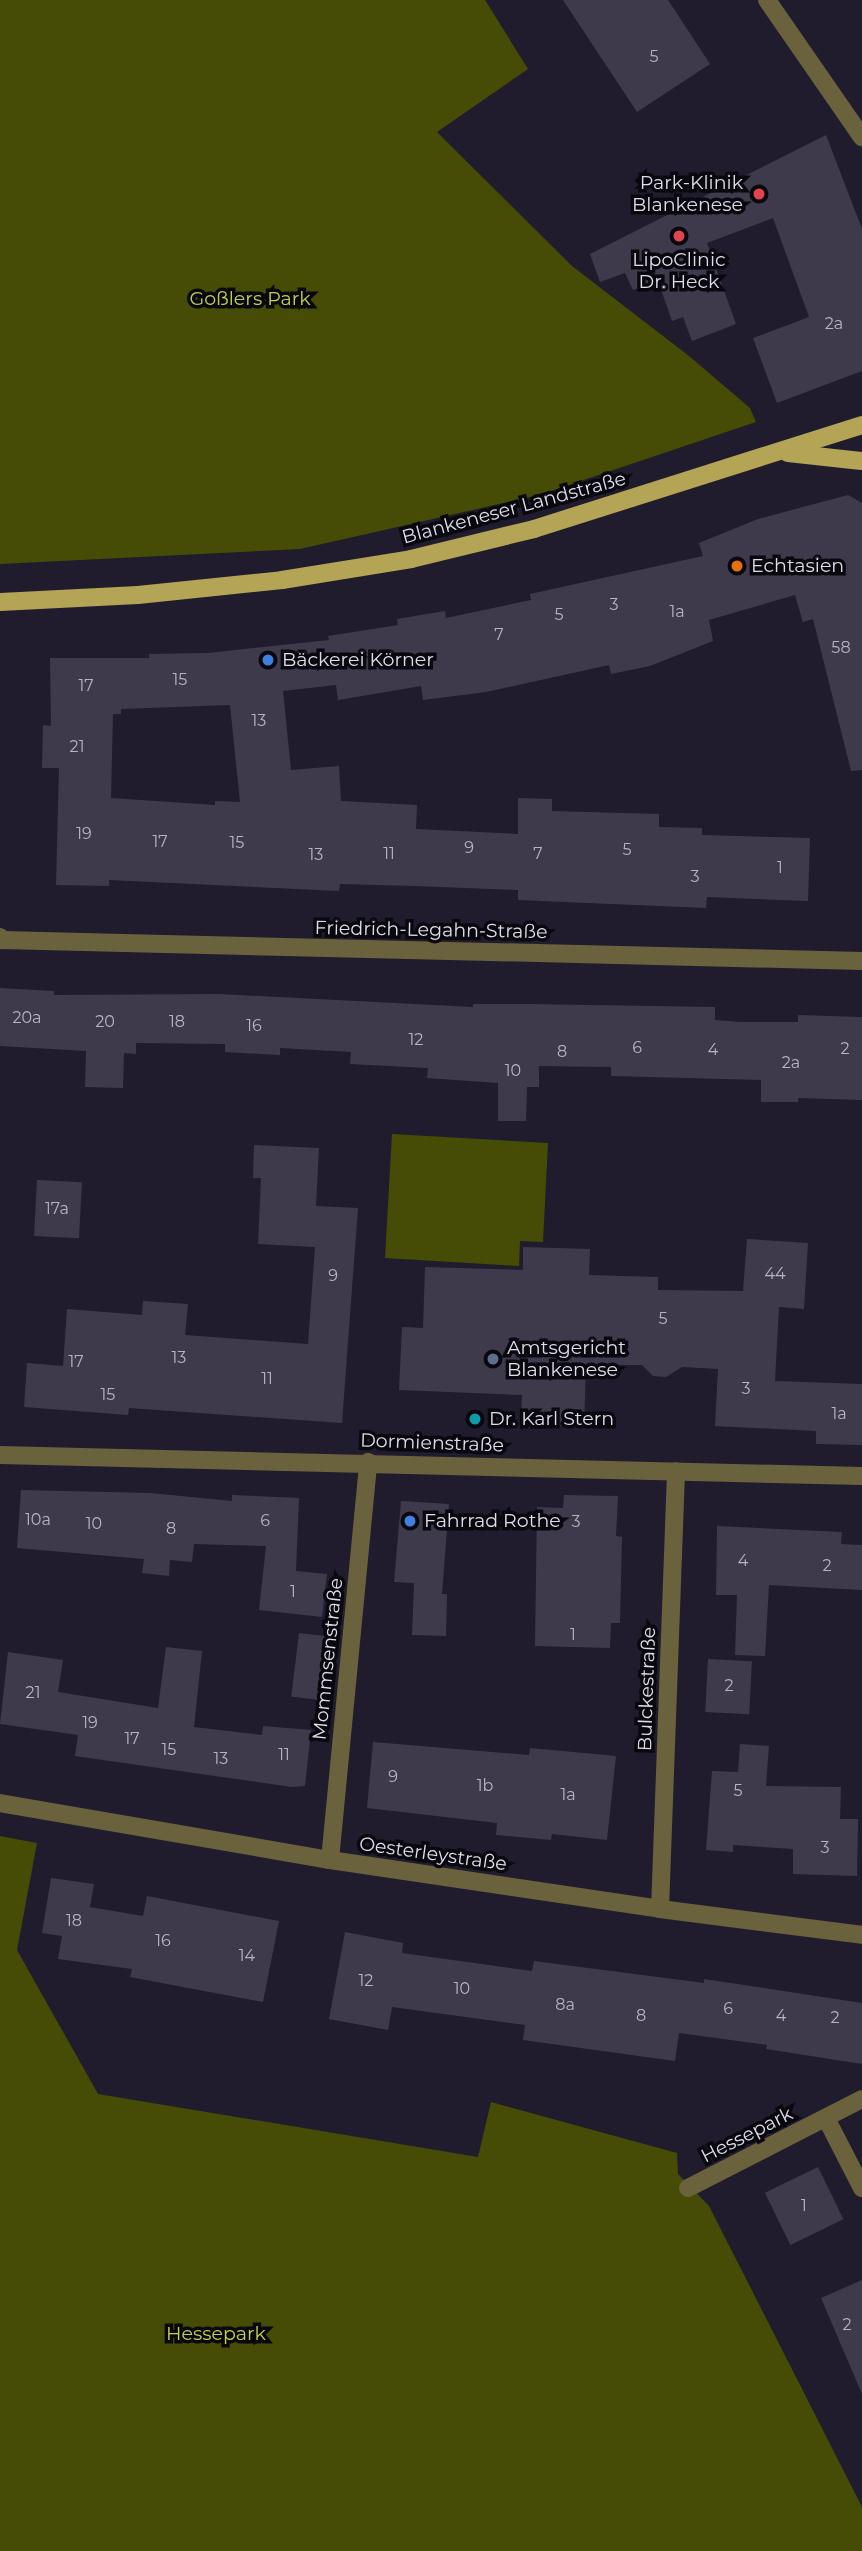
<!DOCTYPE html>
<html>
<head>
<meta charset="utf-8">
<style>
  body { margin:0 }
  #map { position:relative; width:862px; height:2551px; overflow:hidden; background:#211c2d; font-family:Montserrat,sans-serif }
  div>[style] { position:absolute }
  [style*='--x'] { left:calc(var(--x)*1px); top:calc(var(--y)*1px); width:calc(var(--w)*1px); rotate:calc(var(--a)*1deg) }
  .green>* { inset:0; background:#464c05 }
  .building>* { inset:0; background:#3e3a4c; transform-origin:0 0 }
  .minor>* { height:18px; margin:-9px; padding:0 9px; transform-origin:9px; border-radius:9px; background:#69623d }
  .major>* { height:18px; margin:-9px; padding:0 9px; transform-origin:9px; border-radius:9px; background:#b3a555 }
  .dots>* { width:19px; height:19px; translate:-50% -50%; box-sizing:border-box; border:4px solid #0a080f; border-radius:50% }
  span { translate:-50% -50%; white-space:nowrap; text-align:center; line-height:1.15; -webkit-text-stroke:7px #0a080f; paint-order:stroke }
  .number-label { font-size:16px; color:#b7b4c2 }
  .number-label span { -webkit-text-stroke-width:0 }
  .poi-label { font-size:19px; color:#dfdde9 }
  .right { translate:-100% -50%; text-align:right }
  .left { translate:0 -50%; text-align:left }
  .park-label { font-size:19px; color:#c2d050 }
  .street-label { font-size:19px; color:#dfdde9 }
</style>
</head>
<body>
<div id="map">
  <div class="green">
    <div style="clip-path:polygon(0 0,485px 0,528px 69px,437px 132px,572px 266px,689px 356px,750px 408px,756px 422px,539px 495px,300px 549px,0 564px)"></div>
    <div style="clip-path:polygon(392px 1134px,548px 1143px,543px 1242px,520px 1241px,519px 1266px,385px 1258px)"></div>
    <div style="clip-path:polygon(0 1836px,37px 1843px,17px 1950px,98px 2094px,478px 2157px,491px 2102px,677px 2153px,678px 2174px,709px 2206px,862px 2507px,862px 2551px,0 2551px)"></div>
  </div>
  <div class="building">
    <div style="clip-path:polygon(563px 0,668px 0,710px 64px,637px 112px)"></div>
    <div style="clip-path:polygon(826px 135px,862px 229px,862px 371px,777px 403px,753px 338px,809px 317px,773px 218px,707px 243px,736px 324px,692px 341px,683px 317px,672px 321px,658px 281px,633px 290px,625px 273px,600px 282px,590px 254px)"></div>
    <div style="clip-path:polygon(evenodd,848px 495px,862px 503px,862px 770px,851px 771px,813px 619px,803px 622px,795px 595px,709px 620px,713px 641px,650px 666px,611px 674px,609px 665px,486px 692px,423px 700px,421px 686px,338px 700px,336px 685px,283px 691px,291px 770px,339px 766px,341px 801px,417px 805px,416px 829px,518px 834px,518px 798px,552px 799px,552px 811px,659px 814px,659px 827px,702px 828px,702px 835px,810px 838px,808px 901px,707px 897px,706px 908px,518px 900px,518px 890px,414px 886px,340px 884px,339px 891px,109px 880px,109px 886px,56px 885px,59px 768px,42px 768px,43px 725px,51px 726px,50px 658px,149px 658px,149px 654px,208px 653px,329px 640px,328px 636px,398px 625px,397px 619px,445px 611px,446px 618px,531px 600px,530px 594px,703px 556px,699px 543px,758px 519px,848px 495px,230px 705px,240px 802px,215px 801px,215px 805px,111px 798px,113px 714px,121px 714px,121px 709px,230px 705px)"></div>
    <div style="clip-path:polygon(0 988px,54px 991px,54px 995px,219px 994px,473px 1007px,473px 1004px,528px 1004px,715px 1007px,715px 1020px,740px 1022px,798px 1022px,798px 1015px,862px 1017px,862px 1100px,798px 1098px,798px 1102px,761px 1102px,761px 1080px,611px 1076px,611px 1067px,539px 1066px,539px 1087px,527px 1087px,526px 1121px,498px 1121px,498px 1083px,427px 1078px,428px 1068px,350px 1064px,351px 1052px,280px 1048px,280px 1055px,225px 1052px,225px 1044px,136px 1043px,136px 1054px,124px 1053px,123px 1088px,85px 1087px,86px 1051px,0 1046px)"></div>
    <div style="clip-path:polygon(254px 1145px,319px 1148px,316px 1206px,358px 1208px,342px 1423px,129px 1408px,128px 1415px,24px 1407px,27px 1363px,63px 1366px,67px 1309px,142px 1315px,143px 1301px,188px 1304px,185px 1335px,308px 1344px,315px 1247px,258px 1244px,261px 1178px,253px 1178px)"></div>
    <div style="left:37px;top:1180px;width:45px;height:56px;rotate:3deg"></div>
    <div style="clip-path:polygon(747px 1239px,808px 1243px,804px 1309px,779px 1307px,775px 1381px,862px 1384px,862px 1445px,816px 1444px,816px 1431px,715px 1426px,718px 1369px,682px 1367px,666px 1377px,653px 1376px,642px 1365px,586px 1365px,584px 1427px,521px 1424px,522px 1395px,399px 1390px,402px 1327px,423px 1328px,425px 1267px,523px 1270px,523px 1247px,590px 1249px,589px 1275px,658px 1277px,658px 1290px,743px 1291px)"></div>
    <div style="clip-path:polygon(21px 1490px,150px 1493px,232px 1501px,232px 1495px,299px 1498px,296px 1571px,327px 1574px,322px 1617px,259px 1610px,266px 1546px,194px 1544px,192px 1562px,170px 1560px,169px 1576px,142px 1573px,144px 1559px,17px 1548px)"></div>
    <div style="clip-path:polygon(564px 1495px,618px 1496px,616px 1536px,622px 1537px,620px 1623px,611px 1623px,610px 1648px,535px 1646px,537px 1507px,563px 1508px)"></div>
    <div style="clip-path:polygon(401px 1501px,449px 1504px,442px 1594px,447px 1594px,446px 1636px,412px 1635px,414px 1583px,394px 1582px)"></div>
    <div style="clip-path:polygon(717px 1526px,842px 1532px,841px 1544px,862px 1545px,862px 1590px,769px 1585px,765px 1656px,735px 1655px,737px 1595px,716px 1595px)"></div>
    <div style="left:299px;top:1633px;width:33px;height:64px;rotate:7deg"></div>
    <div style="clip-path:polygon(166px 1647px,202px 1651px,194px 1727px,262px 1735px,263px 1726px,311px 1730px,305px 1786px,292px 1787px,75px 1756px,78px 1735px,0 1724px,8px 1652px,63px 1660px,58px 1692px,158px 1708px)"></div>
    <div style="left:708px;top:1659px;width:44px;height:53px;rotate:3deg"></div>
    <div style="clip-path:polygon(373px 1742px,529px 1755px,530px 1748px,616px 1756px,607px 1840px,552px 1834px,551px 1840px,496px 1835px,497px 1823px,367px 1808px)"></div>
    <div style="clip-path:polygon(740px 1744px,769px 1746px,766px 1786px,841px 1787px,840px 1819px,858px 1819px,857px 1876px,793px 1874px,793px 1849px,733px 1845px,733px 1852px,706px 1850px,712px 1771px,738px 1772px)"></div>
    <div style="clip-path:polygon(51px 1878px,94px 1884px,90px 1907px,143px 1916px,147px 1896px,279px 1921px,263px 2002px,130px 1977px,132px 1969px,58px 1959px,62px 1936px,42px 1933px)"></div>
    <div style="clip-path:polygon(345px 1932px,403px 1943px,402px 1953px,532px 1971px,534px 1961px,704px 1983px,704px 1979px,862px 2003px,862px 2064px,766px 2049px,767px 2045px,679px 2033px,675px 2061px,523px 2040px,525px 2025px,392px 2007px,388px 2030px,329px 2019px)"></div>
    <div style="left:818px;top:2167px;width:58px;height:59px;rotate:64deg"></div>
    <div style="clip-path:polygon(862px 2280px,862px 2394px,821px 2298px)"></div>
  </div>
  <div class="minor">
    <div style="--x:767;--y:0;--w:167;--a:55.3"></div>
    <div style="--x:0;--y:937;--w:4;--a:56"></div>
    <div style="--x:2;--y:940;--w:860;--a:1.4"></div>
    <div style="--x:0;--y:1455;--w:862;--a:1.4"></div>
    <div style="--x:0;--y:1803;--w:335;--a:9.8"></div>
    <div style="--x:330;--y:1860;--w:334;--a:8.4"></div>
    <div style="--x:660;--y:1909;--w:204;--a:7.3"></div>
    <div style="--x:330;--y:1860;--w:400;--a:-84.5"></div>
    <div style="--x:660;--y:1909;--w:438;--a:-87.9"></div>
    <div style="--x:826;--y:2118;--w:79;--a:62.8"></div>
    <div style="--x:688;--y:2188;--w:195;--a:-27.1"></div>
  </div>
  <div class="major">
    <div style="--x:788;--y:453;--w:74;--a:6.2"></div>
    <div style="--x:0;--y:602;--w:138;--a:-2.9"></div>
    <div style="--x:138;--y:595;--w:145;--a:-5.9"></div>
    <div style="--x:282;--y:580;--w:131;--a:-9.2"></div>
    <div style="--x:411;--y:559;--w:127;--a:-13.7"></div>
    <div style="--x:534;--y:529;--w:344;--a:-17.6"></div>
  </div>
  <div class="dots">
    <div style="left:759px;top:194px;background:#e0444e"></div>
    <div style="left:679px;top:236px;background:#e0444e"></div>
    <div style="left:737px;top:566px;background:#e8710a"></div>
    <div style="left:268px;top:660px;background:#3f7fe0"></div>
    <div style="left:493px;top:1359px;background:#5c6f8a"></div>
    <div style="left:475px;top:1419px;background:#0f9aa8"></div>
    <div style="left:410px;top:1521px;background:#3f7fe0"></div>
  </div>
  <div class="number-label">
    <span style="left:654px;top:57px">5</span>
    <span style="left:834px;top:324px">2a</span>
    <span style="left:614px;top:605px">3</span>
    <span style="left:677px;top:612px">1a</span>
    <span style="left:559px;top:615px">5</span>
    <span style="left:499px;top:635px">7</span>
    <span style="left:841px;top:648px">58</span>
    <span style="left:180px;top:680px">15</span>
    <span style="left:86px;top:686px">17</span>
    <span style="left:259px;top:721px">13</span>
    <span style="left:77px;top:747px">21</span>
    <span style="left:84px;top:834px">19</span>
    <span style="left:160px;top:842px">17</span>
    <span style="left:237px;top:843px">15</span>
    <span style="left:469px;top:848px">9</span>
    <span style="left:627px;top:850px">5</span>
    <span style="left:389px;top:854px">11</span>
    <span style="left:538px;top:854px">7</span>
    <span style="left:316px;top:855px">13</span>
    <span style="left:780px;top:868px">1</span>
    <span style="left:695px;top:877px">3</span>
    <span style="left:27px;top:1018px">20a</span>
    <span style="left:105px;top:1022px">20</span>
    <span style="left:177px;top:1022px">18</span>
    <span style="left:254px;top:1026px">16</span>
    <span style="left:416px;top:1040px">12</span>
    <span style="left:637px;top:1048px">6</span>
    <span style="left:845px;top:1049px">2</span>
    <span style="left:713px;top:1050px">4</span>
    <span style="left:562px;top:1052px">8</span>
    <span style="left:791px;top:1063px">2a</span>
    <span style="left:513px;top:1071px">10</span>
    <span style="left:57px;top:1209px">17a</span>
    <span style="left:775px;top:1274px">44</span>
    <span style="left:333px;top:1276px">9</span>
    <span style="left:663px;top:1319px">5</span>
    <span style="left:179px;top:1358px">13</span>
    <span style="left:76px;top:1362px">17</span>
    <span style="left:267px;top:1379px">11</span>
    <span style="left:746px;top:1389px">3</span>
    <span style="left:108px;top:1395px">15</span>
    <span style="left:839px;top:1414px">1a</span>
    <span style="left:38px;top:1520px">10a</span>
    <span style="left:265px;top:1521px">6</span>
    <span style="left:576px;top:1522px">3</span>
    <span style="left:94px;top:1524px">10</span>
    <span style="left:171px;top:1529px">8</span>
    <span style="left:743px;top:1561px">4</span>
    <span style="left:827px;top:1566px">2</span>
    <span style="left:293px;top:1592px">1</span>
    <span style="left:573px;top:1635px">1</span>
    <span style="left:729px;top:1686px">2</span>
    <span style="left:33px;top:1693px">21</span>
    <span style="left:90px;top:1723px">19</span>
    <span style="left:132px;top:1739px">17</span>
    <span style="left:169px;top:1750px">15</span>
    <span style="left:284px;top:1755px">11</span>
    <span style="left:221px;top:1759px">13</span>
    <span style="left:393px;top:1777px">9</span>
    <span style="left:485px;top:1786px">1b</span>
    <span style="left:738px;top:1791px">5</span>
    <span style="left:568px;top:1795px">1a</span>
    <span style="left:825px;top:1848px">3</span>
    <span style="left:74px;top:1921px">18</span>
    <span style="left:163px;top:1941px">16</span>
    <span style="left:247px;top:1956px">14</span>
    <span style="left:366px;top:1981px">12</span>
    <span style="left:462px;top:1989px">10</span>
    <span style="left:565px;top:2005px">8a</span>
    <span style="left:728px;top:2009px">6</span>
    <span style="left:641px;top:2016px">8</span>
    <span style="left:781px;top:2016px">4</span>
    <span style="left:835px;top:2018px">2</span>
    <span style="left:804px;top:2206px">1</span>
    <span style="left:847px;top:2325px">2</span>
  </div>
  <div class="poi-label">
    <span class="right" style="left:743px;top:194px">Park-Klinik<br>Blankenese</span>
    <span style="left:679px;top:271px">LipoClinic<br>Dr. Heck</span>
    <span class="left" style="left:751px;top:566px">Echtasien</span>
    <span class="left" style="left:282px;top:660px">Bäckerei Körner</span>
    <span class="left" style="left:507px;top:1359px">Amtsgericht<br>Blankenese</span>
    <span class="left" style="left:489px;top:1419px">Dr. Karl Stern</span>
    <span class="left" style="left:424px;top:1521px">Fahrrad Rothe</span>
  </div>
  <div class="park-label">
    <span style="left:250px;top:299px">Goßlers Park</span>
    <span style="left:216px;top:2334px">Hessepark</span>
  </div>
  <div class="street-label">
    <span style="left:514px;top:508px;rotate:-15deg">Blankeneser Landstraße</span>
    <span style="left:431px;top:930px;rotate:1deg">Friedrich-Legahn-Straße</span>
    <span style="left:432px;top:1443px;rotate:2deg">Dormienstraße</span>
    <span style="left:328px;top:1659px;rotate:-84deg">Mommsenstraße</span>
    <span style="left:647px;top:1689px;rotate:-88deg">Bulckestraße</span>
    <span style="left:433px;top:1854px;rotate:8deg">Oesterleystraße</span>
    <span style="left:747px;top:2135px;rotate:-27deg">Hessepark</span>
  </div>
</div>
</body>
</html>
